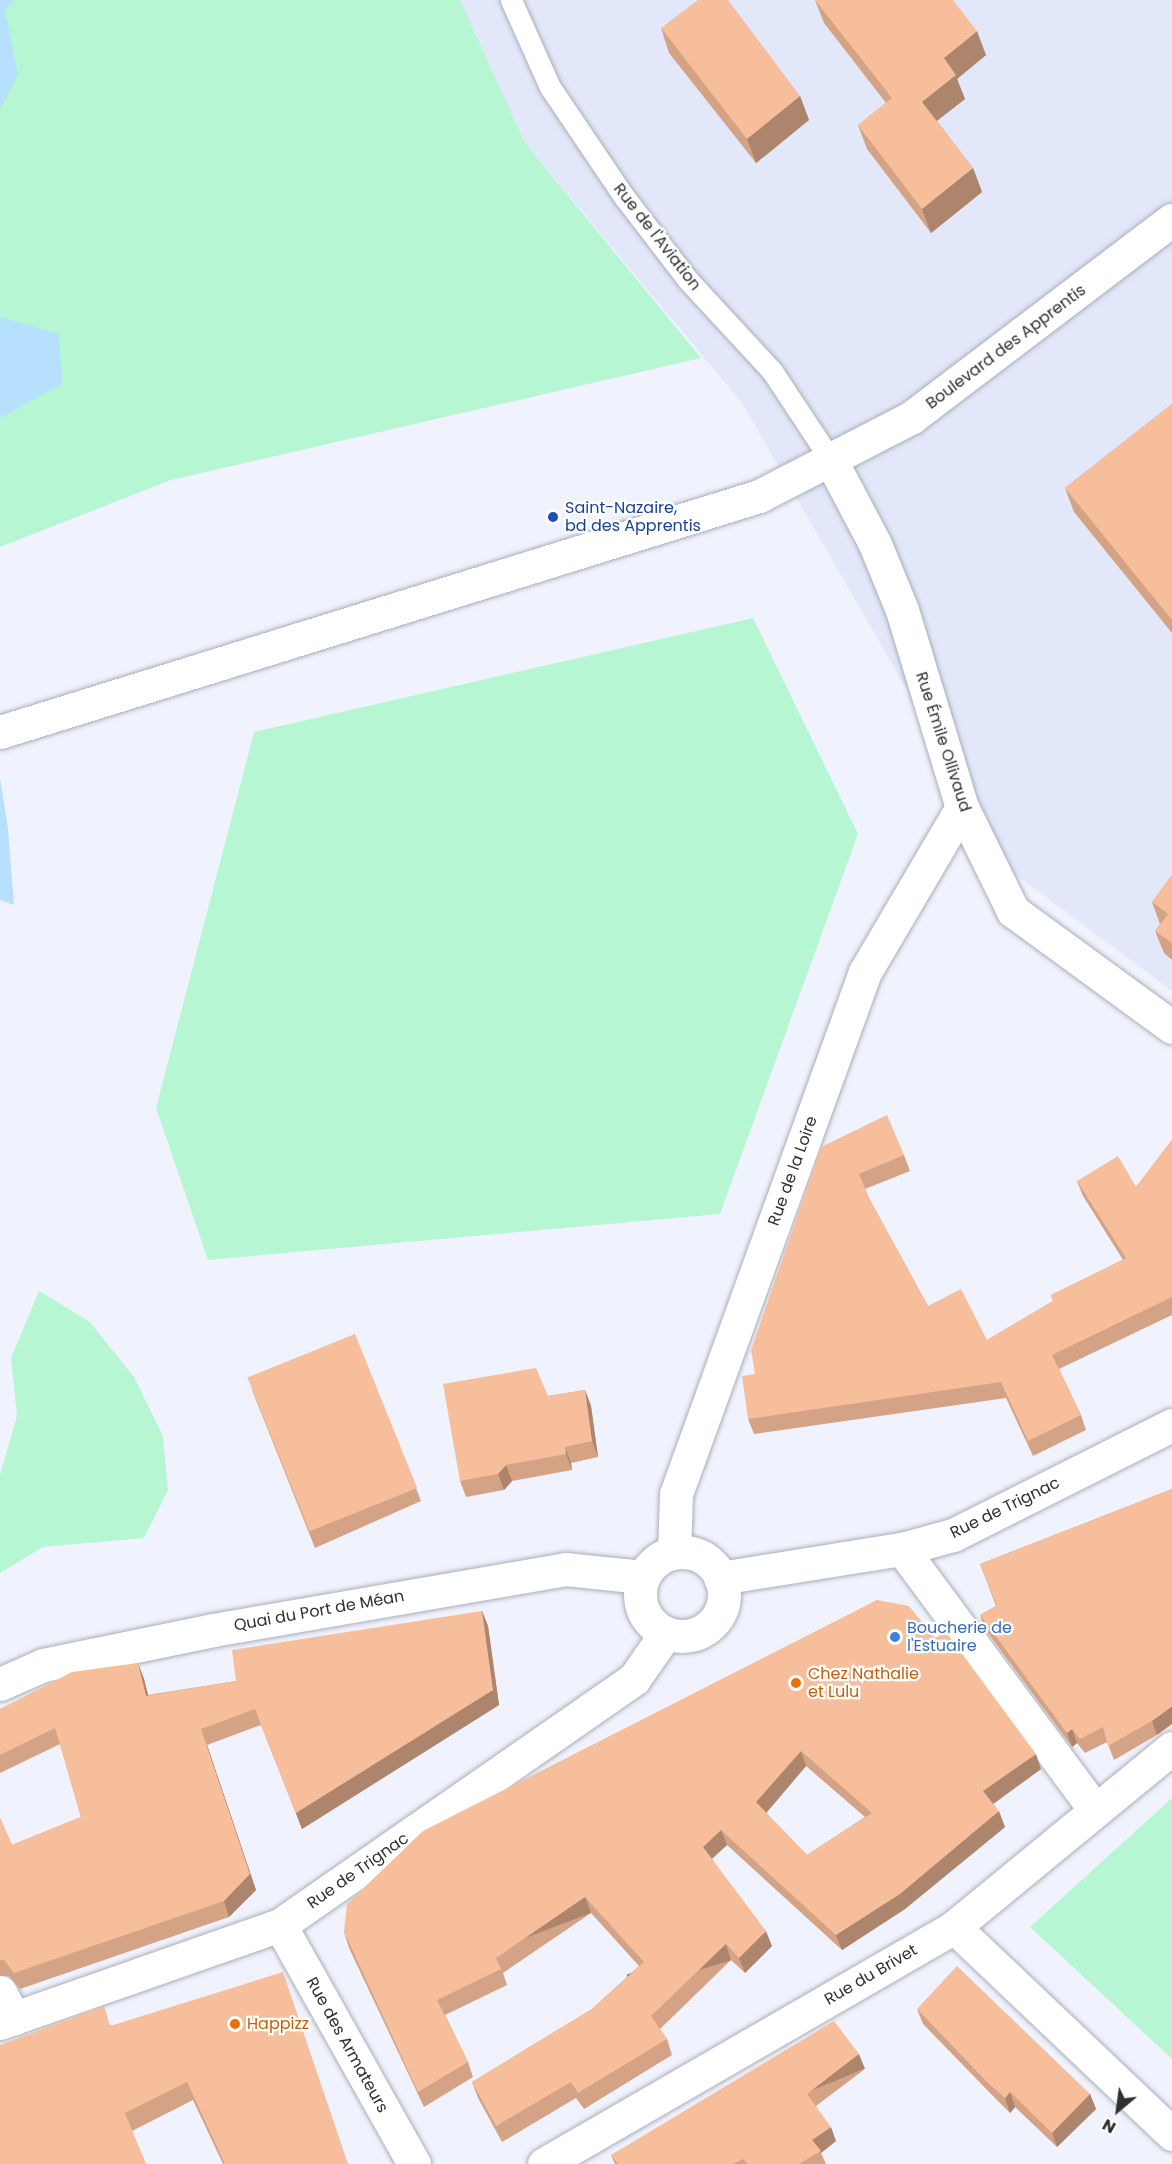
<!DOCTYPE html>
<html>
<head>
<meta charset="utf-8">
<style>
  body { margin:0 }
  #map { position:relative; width:1172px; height:2164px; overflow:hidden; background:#f0f3fe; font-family:Poppins,sans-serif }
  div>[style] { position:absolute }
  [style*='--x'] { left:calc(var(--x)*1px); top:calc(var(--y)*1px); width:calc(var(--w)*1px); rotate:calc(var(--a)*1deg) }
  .built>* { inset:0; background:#e2e8fa }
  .green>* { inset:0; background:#b6f6d3 }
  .water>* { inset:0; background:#b6e0fd }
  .roads { filter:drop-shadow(0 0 2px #aaaeb8) drop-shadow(0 0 2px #aaaeb8) }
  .service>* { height:21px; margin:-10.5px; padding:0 10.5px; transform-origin:10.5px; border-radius:10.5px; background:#fff }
  .minor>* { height:33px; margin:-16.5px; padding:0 16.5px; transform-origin:16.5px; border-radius:16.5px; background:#fff }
  .minor>.ring { margin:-16.5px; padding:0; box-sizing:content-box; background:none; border:33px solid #fff; border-radius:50% }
  .secondary>* { height:33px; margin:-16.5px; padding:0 16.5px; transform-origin:16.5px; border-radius:16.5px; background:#fff }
  .wall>* { inset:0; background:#d4a385 }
  .shaded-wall>* { inset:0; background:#ac856c; transform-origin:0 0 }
  .building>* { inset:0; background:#f6be9b; transform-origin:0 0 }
  .dots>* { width:16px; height:16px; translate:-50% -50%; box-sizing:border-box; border:3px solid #fff; border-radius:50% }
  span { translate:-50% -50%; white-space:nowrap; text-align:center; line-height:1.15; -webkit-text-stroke:4.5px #fff; paint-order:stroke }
  .street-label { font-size:16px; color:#2f3034 }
  .transit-label { font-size:16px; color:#164399 }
  .left { translate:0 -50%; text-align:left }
  .shop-label { font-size:16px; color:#366cbe }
  .food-label { font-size:16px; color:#c56008 }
  .north { position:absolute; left:1088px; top:2080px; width:60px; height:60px; -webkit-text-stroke:4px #fff; paint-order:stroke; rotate:209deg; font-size:16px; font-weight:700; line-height:24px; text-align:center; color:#2f3034 }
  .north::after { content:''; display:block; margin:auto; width:21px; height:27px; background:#2f3034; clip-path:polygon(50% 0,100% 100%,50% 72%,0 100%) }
</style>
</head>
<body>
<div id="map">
  <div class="built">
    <div style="clip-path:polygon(460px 0,1172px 0,1172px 991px,1011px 871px,742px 403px,525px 143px)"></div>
  </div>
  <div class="green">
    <div style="clip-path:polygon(0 0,460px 0,525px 143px,701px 358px,171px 480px,0 547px)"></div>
    <div style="clip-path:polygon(753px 618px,858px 834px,720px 1214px,208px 1260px,156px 1108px,254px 732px)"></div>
    <div style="clip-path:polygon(39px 1291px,90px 1322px,134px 1377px,163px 1436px,168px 1490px,144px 1538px,43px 1547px,0 1573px,0 1475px,17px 1416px,11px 1358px)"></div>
    <div style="clip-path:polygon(1172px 1798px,1172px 2059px,1030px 1927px)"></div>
  </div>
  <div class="water">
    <div style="clip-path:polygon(0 0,14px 0,5px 10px,18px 76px,0 109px)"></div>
    <div style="clip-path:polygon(0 317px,59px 334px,62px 384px,0 418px)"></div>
    <div style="clip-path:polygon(0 778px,8px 829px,14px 905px,0 900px)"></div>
  </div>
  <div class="roads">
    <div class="service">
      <div style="--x:511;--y:0;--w:95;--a:65.9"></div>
      <div style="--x:550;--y:87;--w:134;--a:56"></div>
      <div style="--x:625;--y:198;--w:103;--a:52.5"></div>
      <div style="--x:688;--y:280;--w:124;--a:47.3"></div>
      <div style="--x:772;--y:371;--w:103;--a:56.5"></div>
    </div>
    <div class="minor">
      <div style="--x:829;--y:457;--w:98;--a:62.1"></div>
      <div style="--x:875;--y:544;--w:71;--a:67.8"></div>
      <div style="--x:902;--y:610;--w:206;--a:73.1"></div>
      <div style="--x:962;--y:807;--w:116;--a:63.9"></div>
      <div style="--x:1013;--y:911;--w:197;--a:36.1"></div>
      <div style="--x:902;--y:1549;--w:325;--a:53.5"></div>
      <div style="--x:674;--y:1552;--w:58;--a:-88"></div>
      <div style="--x:676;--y:1494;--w:555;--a:-70.1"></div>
      <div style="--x:865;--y:972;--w:191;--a:-59.5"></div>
      <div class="ring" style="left:640px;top:1552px;width:51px;height:51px"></div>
      <div style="--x:720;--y:1578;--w:184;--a:-9.1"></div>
      <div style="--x:902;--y:1549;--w:53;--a:-15.4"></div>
      <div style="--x:953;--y:1535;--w:245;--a:-26.7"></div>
      <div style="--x:0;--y:1684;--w:47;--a:-23.8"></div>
      <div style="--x:43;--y:1665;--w:174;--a:-11.6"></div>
      <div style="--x:213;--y:1630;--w:357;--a:-9.8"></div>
      <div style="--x:565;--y:1569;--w:78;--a:5.9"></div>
      <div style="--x:280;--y:1925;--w:274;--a:60.7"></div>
      <div style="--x:954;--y:1927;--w:301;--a:43.5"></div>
      <div style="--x:0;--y:1992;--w:30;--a:62"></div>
      <div style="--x:0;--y:2023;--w:297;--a:-19.3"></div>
      <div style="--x:280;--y:1925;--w:431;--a:-34.8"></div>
      <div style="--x:634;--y:1679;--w:56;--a:-55.2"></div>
      <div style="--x:544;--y:2164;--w:474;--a:-30"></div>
      <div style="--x:954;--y:1927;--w:282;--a:-39.4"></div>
    </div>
    <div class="secondary">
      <div style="--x:0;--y:732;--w:795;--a:-17.27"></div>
      <div style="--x:759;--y:496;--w:172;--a:-27.3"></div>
      <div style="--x:912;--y:417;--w:326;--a:-37.2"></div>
    </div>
  </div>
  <div class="wall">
    <div style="clip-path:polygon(815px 0,986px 55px,957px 79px,965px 99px,937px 121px,973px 168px,982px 192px,931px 233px,867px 149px,858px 125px,886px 103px,824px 23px)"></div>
    <div style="clip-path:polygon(661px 28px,800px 96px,809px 120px,756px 163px,669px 53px)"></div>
    <div style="clip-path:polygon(1172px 404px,1172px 633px,1074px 512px,1065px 488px)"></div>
    <div style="clip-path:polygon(1172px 875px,1172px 960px,1164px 953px,1155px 931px,1160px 924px,1152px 902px)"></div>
    <div style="clip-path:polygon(1172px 1140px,1172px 1315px,1059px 1369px,1081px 1415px,1086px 1430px,1033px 1456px,1006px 1398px,754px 1434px,748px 1419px,755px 1374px,821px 1147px,904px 1155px,910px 1171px,865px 1189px,870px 1200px,928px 1306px,987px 1340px,1053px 1301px,1051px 1295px,1123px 1260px,1083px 1196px,1077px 1181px,1136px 1187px)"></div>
    <div style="clip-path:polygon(252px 1390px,416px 1488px,421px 1501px,315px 1548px)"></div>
    <div style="clip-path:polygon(585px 1390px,591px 1406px,598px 1457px,571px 1463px,572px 1470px,512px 1481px,504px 1490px,466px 1497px,460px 1481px,548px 1396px)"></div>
    <div style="clip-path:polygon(1172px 1489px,1157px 1735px,1114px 1760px,1107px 1742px,1085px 1753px,1077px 1743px,1072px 1747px,985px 1629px,980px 1615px,996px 1606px,980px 1564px)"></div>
    <div style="clip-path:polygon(evenodd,877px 1600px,1041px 1769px,993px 1804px,1005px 1827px,905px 1909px,842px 1950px,727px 1845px,712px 1859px,772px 1946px,745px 1973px,731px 1960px,660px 2029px,667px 2039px,672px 2055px,584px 2109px,576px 2098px,502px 2142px,478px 2098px,472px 2082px,592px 2009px,639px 1966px,591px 1913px,503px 1973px,507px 1985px,445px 2015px,468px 2062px,473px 2077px,424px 2107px,349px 1948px,344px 1932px,877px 1600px,806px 1766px,865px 1817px,807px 1855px,766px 1813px,806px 1766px)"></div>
    <div style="clip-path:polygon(482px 1611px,488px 1626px,499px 1705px,302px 1829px,261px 1725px,207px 1745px,256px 1890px,229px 1917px,20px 1989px,9px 1976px,0 1976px,0 1818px,12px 1845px,81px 1817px,60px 1744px,0 1773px,0 1709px,138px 1663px,144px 1679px,148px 1695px,236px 1681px)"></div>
    <div style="clip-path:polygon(917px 2009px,1090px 2094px,1096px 2109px,1057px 2147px,1015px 2107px,1010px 2113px,993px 2096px,923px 2024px)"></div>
    <div style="clip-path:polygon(111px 2025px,349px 2164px,223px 2164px,193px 2100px,132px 2131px,0 2164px)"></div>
    <div style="clip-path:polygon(865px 2069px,816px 2106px,836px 2141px,821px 2153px,826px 2164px,615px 2164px,611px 2155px)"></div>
  </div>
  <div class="shaded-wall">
    <div style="clip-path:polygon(977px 31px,986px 55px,957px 79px,965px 99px,930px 126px,922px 102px,944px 58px)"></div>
    <div style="clip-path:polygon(800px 96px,809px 120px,756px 163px,747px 139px)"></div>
    <div style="clip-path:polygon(973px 168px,982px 192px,931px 233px,922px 209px)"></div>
    <div style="clip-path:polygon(585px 1390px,591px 1406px,598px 1457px,592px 1441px)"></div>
    <div style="clip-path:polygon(565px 1447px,571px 1463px,572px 1470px,566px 1454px)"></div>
    <div style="clip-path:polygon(506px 1465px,512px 1481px,504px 1490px,498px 1474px)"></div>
    <div style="clip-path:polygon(482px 1611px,488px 1626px,499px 1705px,302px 1829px,296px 1813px)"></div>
    <div style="clip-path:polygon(138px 1663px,144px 1679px,152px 1711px,146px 1696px)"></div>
    <div style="clip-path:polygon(1172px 1706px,1172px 1724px,1157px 1735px,1152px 1721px)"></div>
    <div style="clip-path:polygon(1072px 1729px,1077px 1743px,1072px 1747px,1067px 1733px)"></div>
    <div style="clip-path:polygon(207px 1745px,256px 1890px,229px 1917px,224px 1901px)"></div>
    <div style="clip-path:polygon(801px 1751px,806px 1766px,762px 1818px,756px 1802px)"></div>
    <div style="clip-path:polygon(1036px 1754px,1041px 1769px,989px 1807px,983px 1791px)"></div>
    <div style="clip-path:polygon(999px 1811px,1005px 1827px,905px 1909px,842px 1950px,836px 1935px)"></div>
    <div style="clip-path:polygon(721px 1830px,727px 1845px,708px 1862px,703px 1847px)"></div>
    <div style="left:585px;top:1897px;width:17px;height:108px;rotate:69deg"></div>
    <div style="clip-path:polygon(766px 1931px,772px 1946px,745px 1973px,739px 1958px)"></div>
    <div style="left:726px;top:1944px;width:17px;height:104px;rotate:73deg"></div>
    <div style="left:859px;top:2054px;width:16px;height:66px;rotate:68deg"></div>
    <div style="clip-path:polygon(1010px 2092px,1015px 2107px,1010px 2113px,1005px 2098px)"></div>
    <div style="clip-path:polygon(1090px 2094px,1096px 2109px,1057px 2147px,1052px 2133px)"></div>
    <div style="clip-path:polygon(831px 2127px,836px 2141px,821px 2153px,812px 2140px)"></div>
  </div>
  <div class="building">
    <div style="clip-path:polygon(698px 0,728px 0,800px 96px,747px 139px,661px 28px)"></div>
    <div style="clip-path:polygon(815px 0,953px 0,977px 31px,944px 58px,956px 75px,922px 102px,973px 168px,922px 209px,858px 125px,892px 98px)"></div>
    <div style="clip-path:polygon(1172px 404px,1172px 620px,1065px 488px)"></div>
    <div style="clip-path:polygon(1172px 875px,1172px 943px,1155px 931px,1168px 914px,1152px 902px)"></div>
    <div style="clip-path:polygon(887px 1115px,904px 1155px,859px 1174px,870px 1200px,928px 1306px,961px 1289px,987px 1340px,1053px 1301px,1051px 1295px,1126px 1258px,1077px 1181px,1118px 1156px,1136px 1187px,1172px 1140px,1172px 1297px,1052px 1355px,1081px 1415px,1028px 1441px,1001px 1382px,748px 1419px,742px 1376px,755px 1374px,751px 1350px,821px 1147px)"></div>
    <div style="left:355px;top:1334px;width:166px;height:116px;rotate:68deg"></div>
    <div style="clip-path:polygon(536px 1368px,548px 1396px,585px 1390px,592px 1441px,565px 1447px,566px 1454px,506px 1465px,498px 1474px,460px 1481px,443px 1384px)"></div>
    <div style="clip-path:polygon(1172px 1489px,1172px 1706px,1152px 1721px,1108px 1746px,1103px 1727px,1080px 1739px,1072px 1729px,1067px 1733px,980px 1615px,997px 1606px,980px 1564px)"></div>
    <div style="clip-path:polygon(evenodd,877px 1600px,909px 1606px,935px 1638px,946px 1632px,1036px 1754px,983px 1791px,999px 1811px,900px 1894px,836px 1935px,721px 1830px,703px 1847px,766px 1931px,739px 1958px,726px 1944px,651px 2016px,667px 2039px,578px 2093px,571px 2082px,496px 2126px,472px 2082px,592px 2009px,644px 1962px,585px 1897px,496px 1958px,501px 1969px,437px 2000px,468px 2062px,418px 2092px,344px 1932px,347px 1904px,423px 1831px,877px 1600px,801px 1751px,872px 1813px,807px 1855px,756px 1802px,801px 1751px)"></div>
    <div style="clip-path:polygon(482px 1611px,493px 1690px,296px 1813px,255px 1709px,201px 1729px,250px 1874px,224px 1901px,14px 1973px,4px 1960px,0 1960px,0 1818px,12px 1845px,81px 1817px,55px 1728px,0 1755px,0 1709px,72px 1672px,138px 1663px,146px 1696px,236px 1681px,232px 1650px)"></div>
    <div style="clip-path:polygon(957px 1966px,1090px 2094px,1052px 2133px,1010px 2092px,1005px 2098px,987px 2082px,917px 2009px)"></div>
    <div style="clip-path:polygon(283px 1972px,348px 2164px,225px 2164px,187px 2082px,125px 2113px,146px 2164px,0 2164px,0 2045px,104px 2006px,110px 2026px)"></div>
    <div style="clip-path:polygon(834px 2021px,859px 2054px,807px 2094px,831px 2127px,812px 2140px,821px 2151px,799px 2164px,748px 2164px,743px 2159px,733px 2164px,618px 2164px,611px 2155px)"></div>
  </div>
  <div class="dots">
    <div style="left:553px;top:517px;background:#1a4fb4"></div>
    <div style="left:895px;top:1637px;background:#3f7fe0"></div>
    <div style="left:796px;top:1683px;background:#e8710a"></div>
    <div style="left:235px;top:2024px;background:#e8710a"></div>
  </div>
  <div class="street-label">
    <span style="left:657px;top:237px;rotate:52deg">Rue de l'Aviation</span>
    <span style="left:1006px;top:347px;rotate:-37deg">Boulevard des Apprentis</span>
    <span style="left:943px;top:742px;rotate:72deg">Rue Émile Ollivaud</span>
    <span style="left:793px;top:1171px;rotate:-70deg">Rue de la Loire</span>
    <span style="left:1005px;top:1508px;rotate:-26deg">Rue de Trignac</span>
    <span style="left:319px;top:1611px;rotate:-10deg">Quai du Port de Méan</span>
    <span style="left:358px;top:1871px;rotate:-35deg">Rue de Trignac</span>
    <span style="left:871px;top:1975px;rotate:-30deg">Rue du Brivet</span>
    <span style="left:347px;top:2045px;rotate:61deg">Rue des Armateurs</span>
  </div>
  <div class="transit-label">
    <span class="left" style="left:565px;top:517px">Saint-Nazaire,<br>bd des Apprentis</span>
  </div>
  <div class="shop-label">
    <span class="left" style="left:907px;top:1637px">Boucherie de<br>l'Estuaire</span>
  </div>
  <div class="food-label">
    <span class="left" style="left:808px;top:1683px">Chez Nathalie<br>et Lulu</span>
    <span class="left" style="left:247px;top:2024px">Happizz</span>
  </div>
  <div class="north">N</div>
</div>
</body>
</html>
